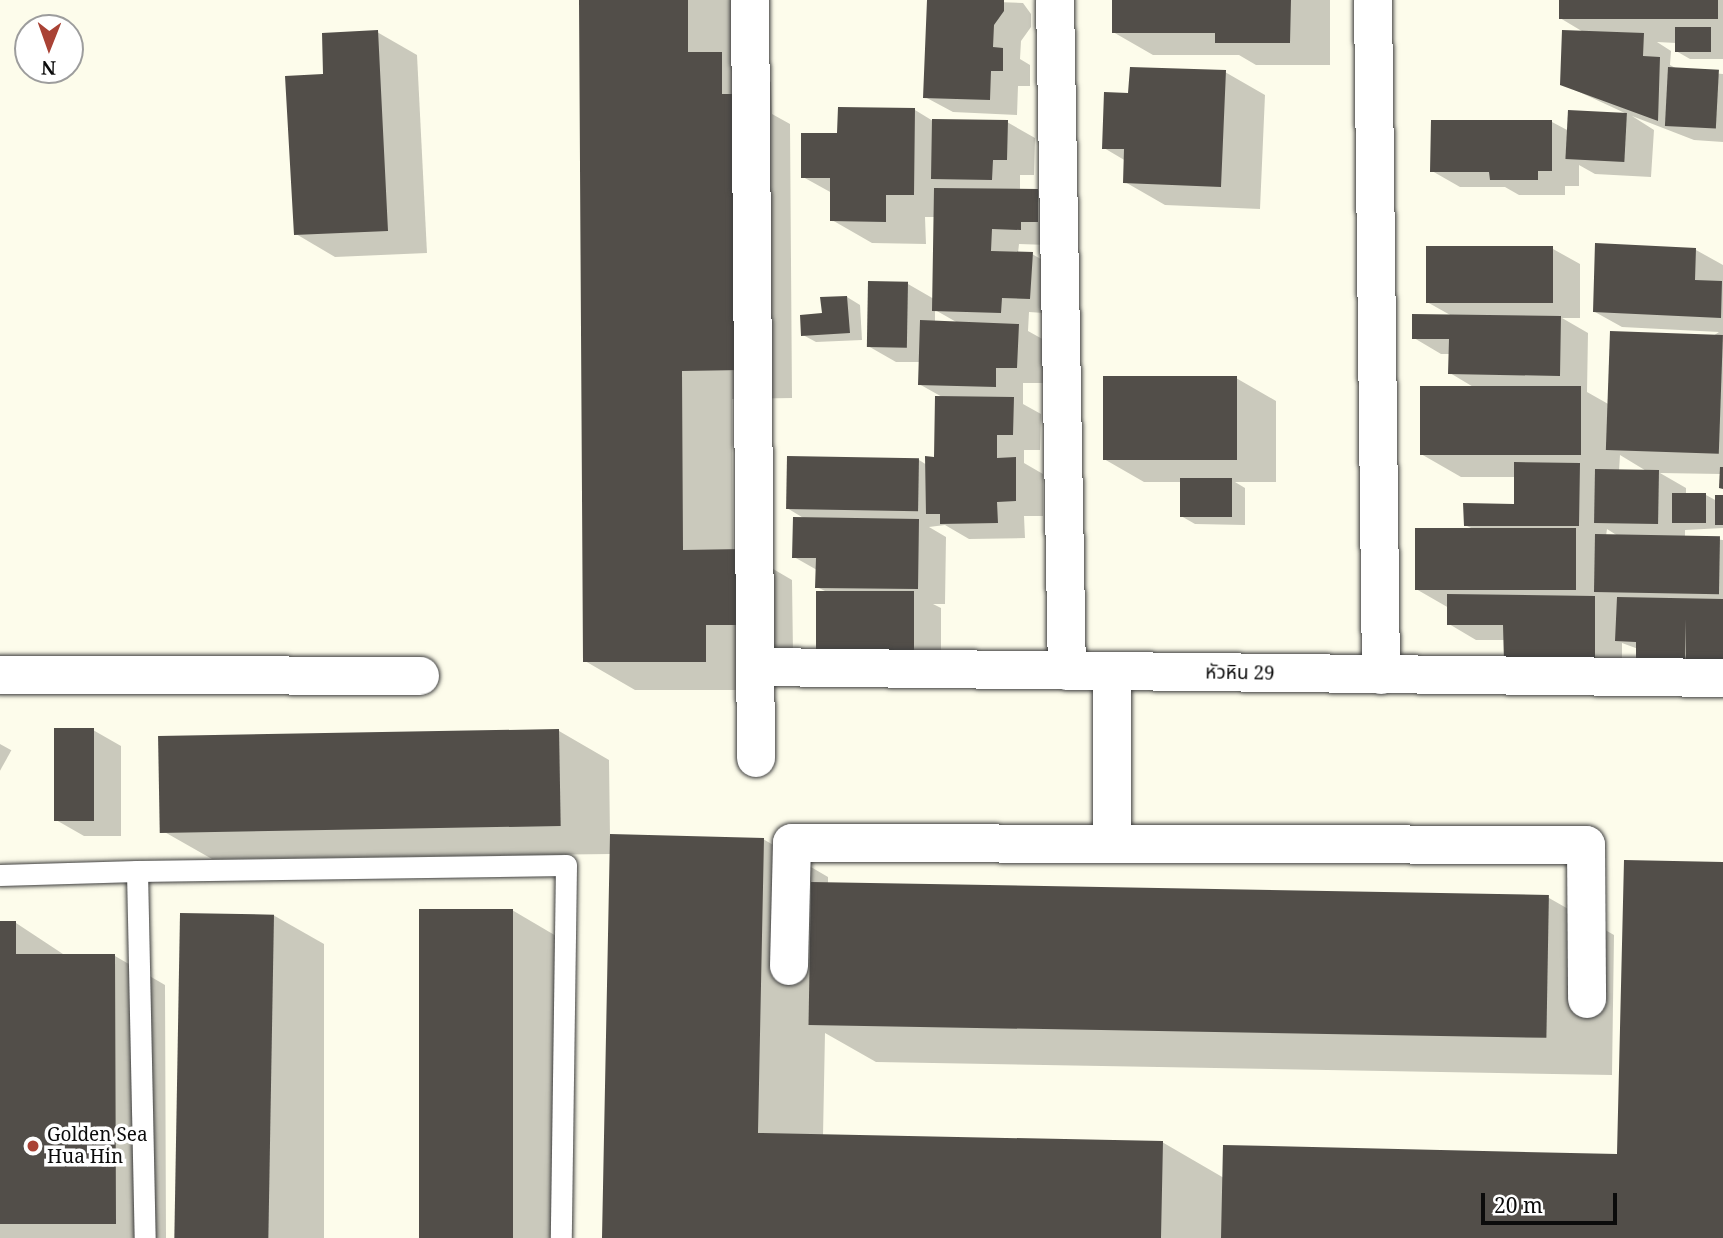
<!DOCTYPE html>
<html>
<head>
<meta charset="utf-8">
<style>
  body { margin:0 }
  #map { position:relative; width:1723px; height:1238px; overflow:hidden; background:#fdfceb; font-family:"Noto Serif","Noto Sans Thai",serif }
  div>[style] { position:absolute }
  [style*='--x'] { left:calc(var(--x)*1px); top:calc(var(--y)*1px); width:calc(var(--w)*1px); rotate:calc(var(--a)*1deg) }
  .shadow>* { inset:0; background:#0003; transform-origin:0 0 }
  .building>* { inset:0; background:#524e49; transform-origin:0 0 }
  .roads { filter:drop-shadow(0 0 2px #3e3e3e) drop-shadow(0 0 2px #3e3e3e) }
  .lane>* { height:21px; margin:-10.5px; padding:0 10.5px; transform-origin:10.5px; border-radius:10.5px; background:#fff }
  .street>* { height:38px; margin:-19px; padding:0 19px; transform-origin:19px; border-radius:19px; background:#fff }
  .dots>* { width:19px; height:19px; translate:-50% -50%; box-sizing:border-box; border:4px solid #fff; border-radius:50% }
  span { translate:-50% -50%; white-space:nowrap; text-align:center; line-height:1.15; -webkit-text-stroke:7px #fff; paint-order:stroke }
  .street-label { font-size:19px; color:#0b0b0b }
  .poi-label { font-size:19px; color:#0b0b0b }
  .left { translate:0 -50%; text-align:left }
  .north { position:absolute; left:14px; top:14px; width:70px; height:70px; box-sizing:border-box; background:#fff; border:2px solid #9d9d9d; border-radius:50%; rotate:181deg; font-size:19px; font-weight:700; line-height:28px; text-align:center; color:#0b0b0b }
  .north::after { content:''; display:block; margin:auto; width:24px; height:32px; background:#a94235; clip-path:polygon(50% 0,100% 100%,50% 72%,0 100%) }
  .scale { position:absolute; left:1481px; top:1193px; width:136px; height:32px; box-sizing:border-box; border:4px solid #0b0b0b; border-top:0; padding-left:9px; font-size:21px; line-height:24px; white-space:nowrap; color:#0b0b0b; -webkit-text-stroke:5px #fff; paint-order:stroke }
</style>
</head>
<body>
<div id="map">
  <div class="shadow">
    <div style="clip-path:polygon(581px 0,738px 0,738px 63px,771px 82px,772px 114px,790px 124px,792px 398px,732px 399px,733px 551px,742px 551px,792px 580px,793px 653px,756px 690px,635px 690px,585px 661px)"></div>
    <div style="clip-path:polygon(939px 0,1023px 3px,1031px 14px,1031px 27px,1021px 41px,1020px 59px,1030px 65px,1030px 86px,1018px 86px,1017px 115px,953px 112px,925px 97px)"></div>
    <div style="clip-path:polygon(1114px 0,1330px 0,1330px 65px,1256px 65px,1239px 55px,1153px 55px,1113px 32px)"></div>
    <div style="clip-path:polygon(1561px 0,1723px 0,1723px 59px,1690px 59px,1676px 51px,1676px 43px,1657px 42px,1671px 51px,1670px 65px,1679px 70px,1723px 74px,1723px 142px,1694px 140px,1632px 116px,1654px 130px,1651px 177px,1595px 174px,1579px 165px,1579px 186px,1565px 186px,1565px 195px,1519px 195px,1505px 187px,1460px 187px,1432px 171px,1552px 122px,1569px 131px,1627px 114px,1562px 84px,1585px 33px,1560px 18px)"></div>
    <div style="clip-path:polygon(377px 32px,417px 55px,427px 253px,335px 257px,296px 234px,325px 76px)"></div>
    <div style="clip-path:polygon(1225px 72px,1265px 95px,1260px 209px,1165px 205px,1125px 182px,1126px 161px,1104px 148px,1130px 95px)"></div>
    <div style="clip-path:polygon(evenodd,915px 110px,933px 121px,1007px 122px,1035px 138px,1034px 175px,1020px 175px,1020px 190px,1038px 190px,1065px 206px,1048px 245px,1019px 244px,1018px 253px,1032px 254px,1060px 270px,1058px 314px,1029px 312px,1028px 331px,1046px 341px,1044px 383px,1023px 383px,1023px 404px,1041px 414px,1040px 450px,1024px 450px,1024px 463px,1043px 474px,1043px 516px,1024px 516px,1025px 538px,969px 539px,945px 525px,929px 527px,946px 537px,945px 604px,933px 604px,941px 608px,941px 667px,845px 667px,827px 592px,817px 587px,817px 570px,794px 557px,805px 519px,787px 508px,919px 460px,927px 465px,936px 459px,944px 398px,919px 384px,920px 362px,896px 362px,868px 346px,908px 284px,934px 299px,936px 217px,925px 217px,926px 244px,872px 243px,832px 220px,832px 193px,803px 177px,839px 135px,915px 110px,935px 310px,944px 315px,958px 323px,935px 323px,935px 310px)"></div>
    <div style="clip-path:polygon(evenodd,1553px 249px,1580px 264px,1580px 318px,1562px 318px,1588px 333px,1587px 392px,1610px 405px,1719px 332px,1622px 327px,1595px 312px,1696px 250px,1723px 265px,1723px 489px,1721px 474px,1660px 473px,1686px 488px,1686px 495px,1706px 495px,1717px 501px,1723px 497px,1723px 528px,1685px 530px,1685px 537px,1723px 540px,1723px 680px,1622px 643px,1622px 678px,1505px 640px,1476px 640px,1449px 624px,1449px 608px,1416px 589px,1475px 530px,1465px 525px,1516px 506px,1516px 477px,1461px 477px,1421px 454px,1475px 388px,1450px 373px,1451px 354px,1441px 354px,1414px 338px,1452px 316px,1427px 302px,1553px 249px,1620px 455px,1648px 472px,1619px 471px,1620px 455px,1553px 249px,1607px 529px,1618px 536px,1606px 536px,1607px 529px)"></div>
    <div style="clip-path:polygon(847px 297px,860px 305px,862px 340px,816px 342px,803px 335px)"></div>
    <div style="clip-path:polygon(1236px 378px,1276px 401px,1276px 482px,1235px 482px,1245px 488px,1245px 525px,1195px 524px,1181px 516px,1182px 482px,1144px 482px,1104px 459px)"></div>
    <div style="clip-path:polygon(93px 730px,121px 746px,121px 836px,84px 836px,56px 820px)"></div>
    <div style="clip-path:polygon(559px 731px,609px 760px,610px 836px,763px 839px,828px 877px,828px 884px,1549px 898px,1614px 935px,1612px 1075px,876px 1062px,825px 1033px,823px 1136px,1162px 1142px,1224px 1178px,1618px 1156px,1723px 864px,1723px 1238px,604px 1238px,611px 854px,212px 859px,161px 830px)"></div>
    <div style="left:0;top:744px;width:13px;height:96px;rotate:29deg"></div>
    <div style="clip-path:polygon(512px 910px,563px 940px,564px 1238px,421px 1238px)"></div>
    <div style="clip-path:polygon(273px 915px,324px 944px,324px 1238px,182px 1238px)"></div>
    <div style="clip-path:polygon(0 923px,16px 923px,66px 956px,115px 956px,165px 985px,166px 1238px,0 1238px)"></div>
  </div>
  <div class="building">
    <div style="clip-path:polygon(579px 0,688px 0,688px 52px,722px 52px,722px 94px,740px 94px,742px 370px,682px 371px,683px 550px,743px 549px,743px 625px,706px 625px,706px 662px,583px 662px)"></div>
    <div style="clip-path:polygon(927px 0,1004px 0,1004px 11px,994px 25px,993px 47px,1003px 48px,1003px 71px,991px 71px,990px 100px,923px 98px)"></div>
    <div style="clip-path:polygon(1112px 0,1291px 0,1290px 43px,1215px 43px,1215px 33px,1112px 33px)"></div>
    <div style="left:1559px;top:0;width:159px;height:19px"></div>
    <div style="left:1675px;top:27px;width:36px;height:25px"></div>
    <div style="clip-path:polygon(378px 30px,388px 231px,294px 235px,285px 76px,323px 74px,322px 33px)"></div>
    <div style="clip-path:polygon(1562px 30px,1644px 33px,1643px 56px,1660px 57px,1658px 121px,1560px 85px)"></div>
    <div style="clip-path:polygon(1130px 67px,1226px 70px,1221px 187px,1123px 183px,1124px 149px,1102px 149px,1104px 92px,1128px 93px)"></div>
    <div style="left:1668px;top:67px;width:51px;height:59px;rotate:3deg"></div>
    <div style="clip-path:polygon(838px 107px,915px 108px,914px 195px,886px 195px,886px 222px,830px 221px,830px 178px,801px 178px,801px 133px,837px 133px)"></div>
    <div style="left:1568px;top:110px;width:59px;height:49px;rotate:3deg"></div>
    <div style="clip-path:polygon(932px 119px,1008px 120px,1007px 160px,993px 160px,992px 180px,931px 179px)"></div>
    <div style="clip-path:polygon(1431px 120px,1552px 120px,1552px 171px,1538px 171px,1538px 180px,1490px 180px,1489px 172px,1430px 172px)"></div>
    <div style="clip-path:polygon(934px 188px,1038px 189px,1038px 222px,1021px 222px,1021px 230px,992px 229px,991px 251px,1033px 252px,1030px 299px,1002px 298px,1001px 313px,932px 311px)"></div>
    <div style="clip-path:polygon(1595px 243px,1696px 248px,1695px 280px,1722px 281px,1721px 318px,1593px 312px)"></div>
    <div style="left:1426px;top:246px;width:127px;height:57px"></div>
    <div style="left:868px;top:281px;width:40px;height:66px;rotate:1deg"></div>
    <div style="clip-path:polygon(847px 296px,850px 333px,801px 336px,800px 315px,822px 313px,820px 297px)"></div>
    <div style="clip-path:polygon(1412px 314px,1561px 316px,1560px 376px,1448px 374px,1449px 339px,1412px 339px)"></div>
    <div style="clip-path:polygon(920px 320px,1019px 324px,1017px 368px,996px 368px,996px 387px,918px 385px)"></div>
    <div style="left:1610px;top:331px;width:113px;height:119px;rotate:2deg"></div>
    <div style="left:1103px;top:376px;width:134px;height:84px"></div>
    <div style="left:1420px;top:386px;width:161px;height:69px"></div>
    <div style="clip-path:polygon(935px 396px,1014px 397px,1013px 435px,997px 435px,997px 458px,1016px 457px,1016px 501px,997px 502px,998px 523px,940px 524px,940px 514px,926px 514px,925px 456px,934px 457px)"></div>
    <div style="left:787px;top:456px;width:132px;height:53px;rotate:1deg"></div>
    <div style="clip-path:polygon(1514px 462px,1580px 463px,1579px 526px,1464px 526px,1463px 503px,1514px 504px)"></div>
    <div style="clip-path:polygon(1720px 467px,1723px 467px,1723px 489px,1719px 488px)"></div>
    <div style="left:1595px;top:469px;width:64px;height:54px;rotate:1deg"></div>
    <div style="left:1180px;top:478px;width:52px;height:39px"></div>
    <div style="left:1672px;top:493px;width:34px;height:30px"></div>
    <div style="left:1715px;top:495px;width:8px;height:30px"></div>
    <div style="clip-path:polygon(793px 517px,919px 519px,918px 589px,815px 588px,816px 558px,792px 558px)"></div>
    <div style="left:1415px;top:528px;width:161px;height:62px"></div>
    <div style="left:1595px;top:534px;width:125px;height:58px;rotate:1deg"></div>
    <div style="left:816px;top:591px;width:98px;height:61px"></div>
    <div style="clip-path:polygon(1447px 594px,1595px 596px,1595px 663px,1504px 662px,1503px 625px,1447px 625px)"></div>
    <div style="clip-path:polygon(1617px 597px,1723px 599px,1723px 666px,1686px 665px,1686px 619px,1685px 665px,1636px 663px,1636px 642px,1615px 641px)"></div>
    <div style="left:54px;top:728px;width:40px;height:93px"></div>
    <div style="left:559px;top:729px;width:97px;height:401px;rotate:89deg"></div>
    <div style="clip-path:polygon(610px 834px,764px 838px,758px 1133px,1163px 1141px,1161px 1238px,602px 1238px)"></div>
    <div style="clip-path:polygon(1624px 860px,1723px 862px,1723px 1238px,1221px 1238px,1223px 1145px,1617px 1154px)"></div>
    <div style="left:811px;top:882px;width:738px;height:143px;rotate:1deg"></div>
    <div style="left:419px;top:909px;width:94px;height:329px"></div>
    <div style="left:180px;top:913px;width:94px;height:325px;rotate:1deg"></div>
    <div style="clip-path:polygon(0 921px,16px 921px,16px 954px,115px 954px,116px 1224px,0 1224px)"></div>
  </div>
  <div class="roads">
    <div class="lane">
      <div style="--x:137;--y:871;--w:429;--a:-0.8"></div>
      <div style="--x:566;--y:865;--w:373;--a:90.8"></div>
      <div style="--x:0;--y:875;--w:137;--a:-1.7"></div>
      <div style="--x:137;--y:871;--w:367;--a:88.8"></div>
    </div>
    <div class="street">
      <div style="--x:750;--y:0;--w:758;--a:89.55"></div>
      <div style="--x:1055;--y:0;--w:671;--a:88.98"></div>
      <div style="--x:1373;--y:0;--w:675;--a:89.32"></div>
      <div style="--x:756;--y:667;--w:967;--a:0.65"></div>
      <div style="--x:0;--y:675;--w:420;--a:0.1"></div>
      <div style="--x:1112;--y:843;--w:172;--a:-90"></div>
      <div style="--x:789;--y:966;--w:123;--a:-88.6"></div>
      <div style="--x:792;--y:843;--w:794;--a:0.14"></div>
      <div style="--x:1586;--y:845;--w:154;--a:89.6"></div>
    </div>
  </div>
  <div class="dots">
    <div style="left:33px;top:1146px;background:#a94235"></div>
  </div>
  <div class="street-label">
    <span style="left:1240px;top:673px;rotate:1deg">หัวหิน 29</span>
  </div>
  <div class="poi-label">
    <span class="left" style="left:47px;top:1146px">Golden Sea<br>Hua Hin</span>
  </div>
  <div class="north">N</div>
  <div class="scale">20 m</div>
</div>
</body>
</html>
